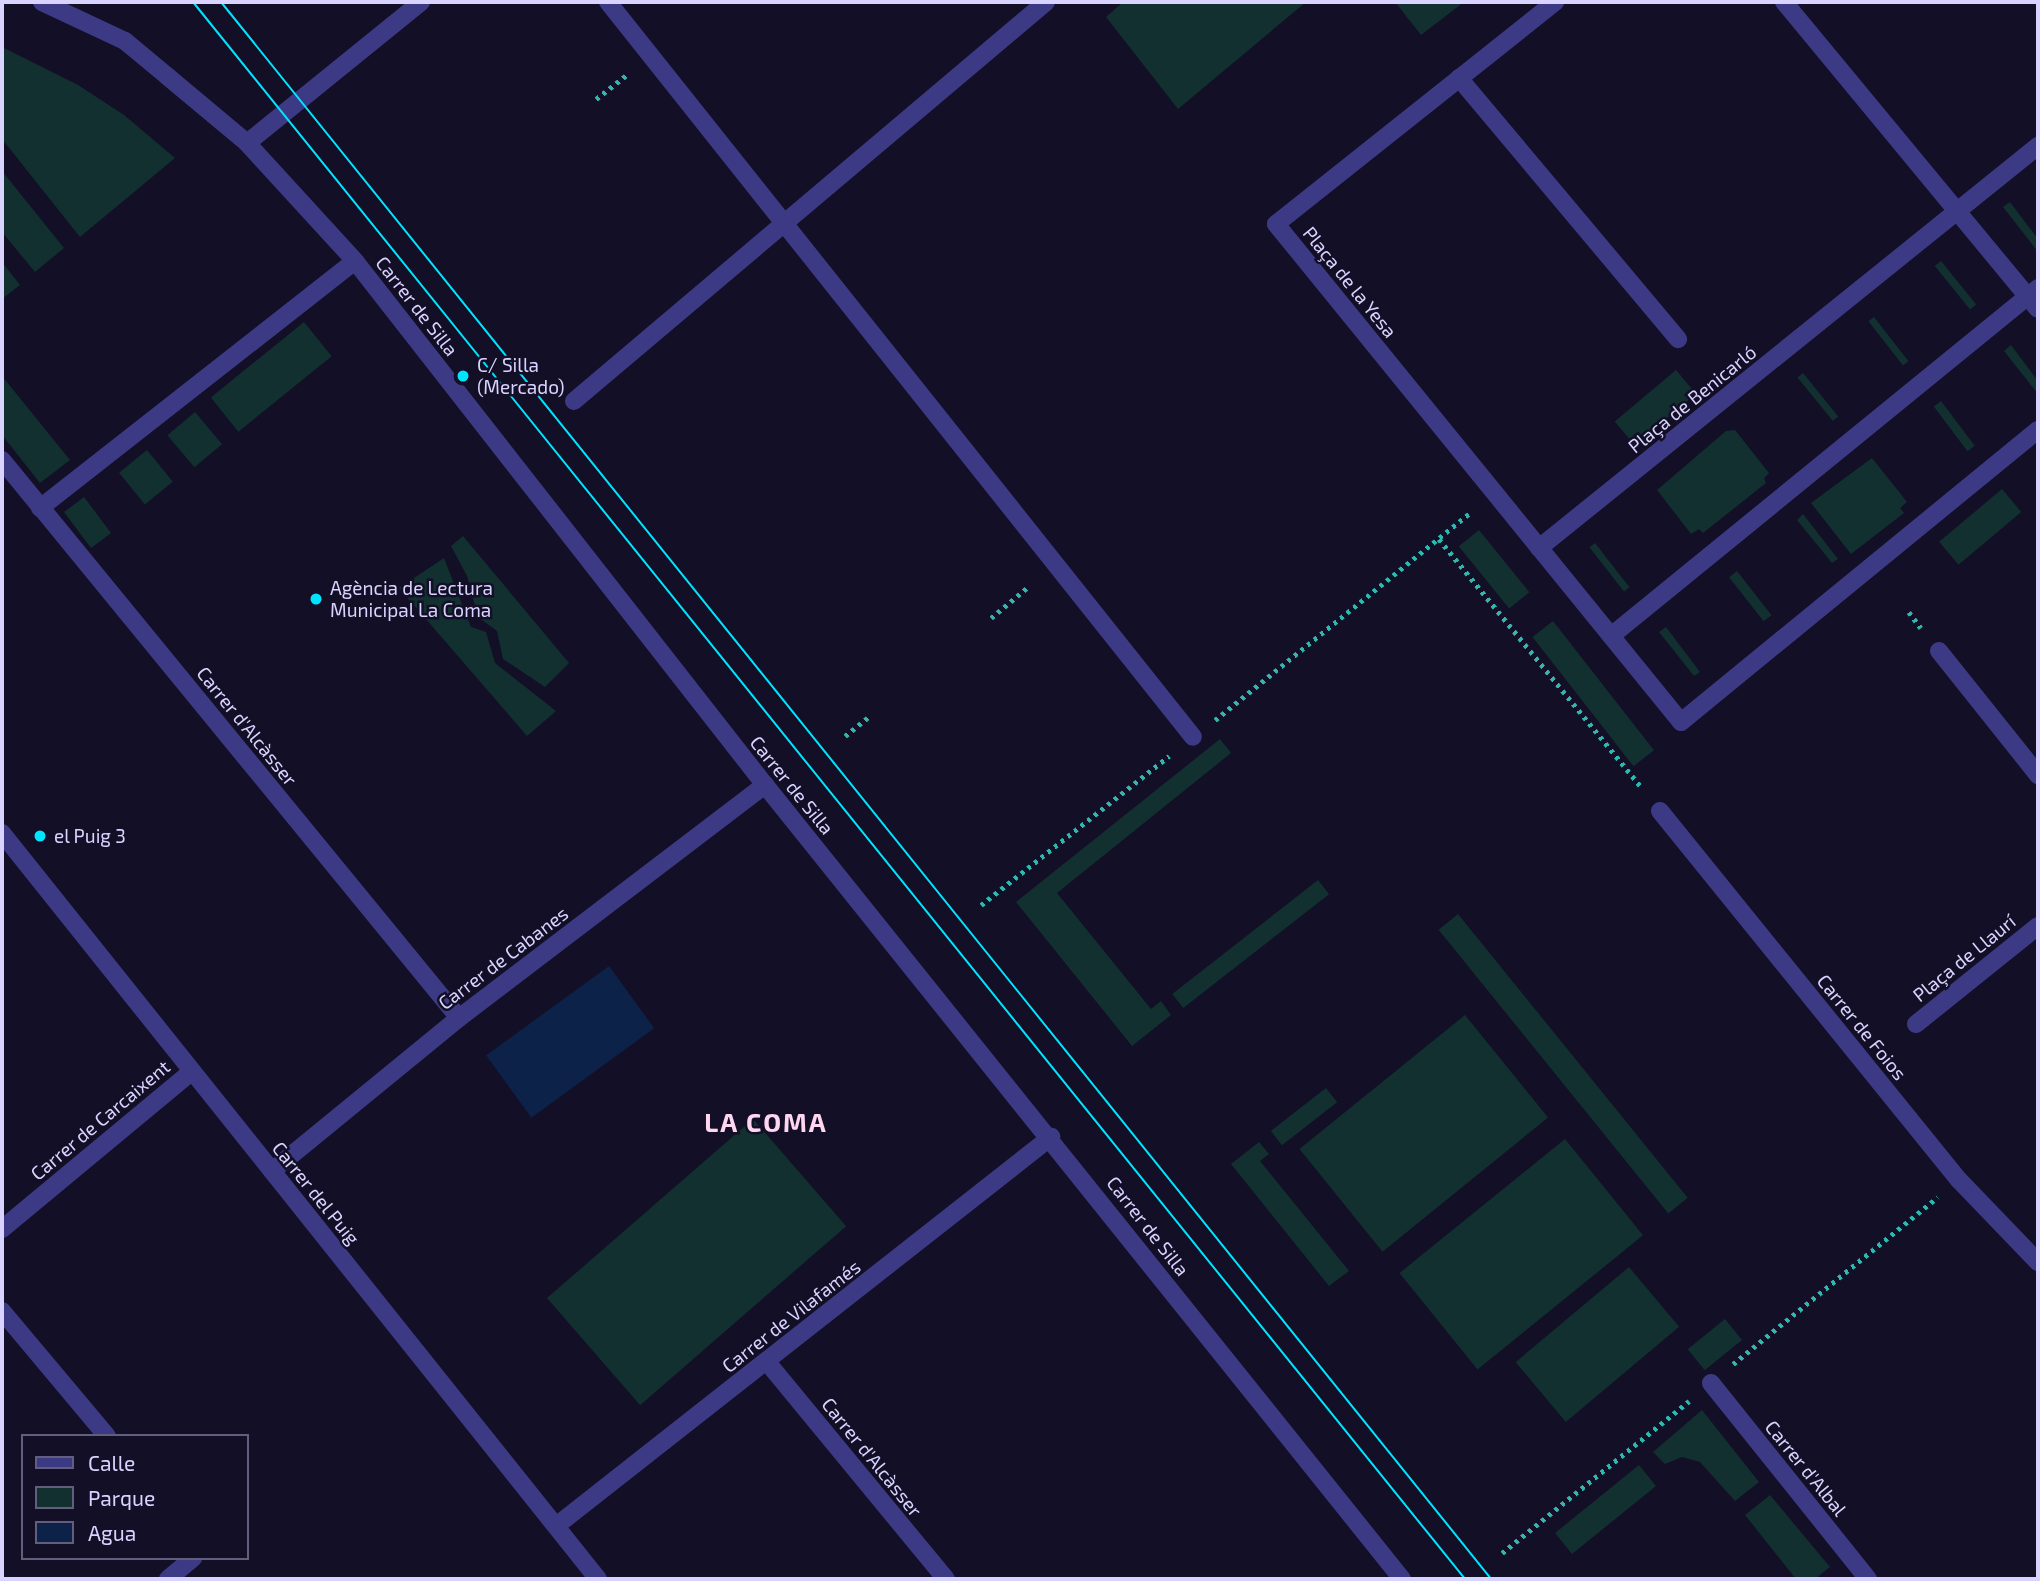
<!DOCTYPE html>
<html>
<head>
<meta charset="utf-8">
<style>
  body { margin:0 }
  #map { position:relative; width:2040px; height:1581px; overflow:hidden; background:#130f26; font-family:"Exo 2",sans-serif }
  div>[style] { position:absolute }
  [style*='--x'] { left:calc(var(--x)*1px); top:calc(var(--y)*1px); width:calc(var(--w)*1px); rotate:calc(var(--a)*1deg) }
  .green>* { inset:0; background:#12302f; transform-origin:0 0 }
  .water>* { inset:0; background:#0c2248; transform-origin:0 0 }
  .path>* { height:4.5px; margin-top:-2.25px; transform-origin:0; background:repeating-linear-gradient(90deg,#2fb8b0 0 3.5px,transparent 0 8.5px) }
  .service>* { height:18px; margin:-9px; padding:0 9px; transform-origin:9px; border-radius:9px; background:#3d3a85 }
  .pedestrian>* { height:18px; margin:-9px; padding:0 9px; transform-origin:9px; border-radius:9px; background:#3d3a85 }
  .minor>* { height:18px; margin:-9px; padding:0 9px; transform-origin:9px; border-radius:9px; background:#3d3a85 }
  .tram>* { height:2px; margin:-1px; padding:0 1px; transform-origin:1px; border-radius:1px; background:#00e5ff }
  .dots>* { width:19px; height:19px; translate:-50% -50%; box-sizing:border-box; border:4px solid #130f26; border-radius:50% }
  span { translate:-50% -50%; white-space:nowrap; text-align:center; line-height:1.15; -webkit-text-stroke:5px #130f26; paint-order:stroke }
  .street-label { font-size:19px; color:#d9d4ff }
  .poi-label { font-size:19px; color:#d9d4ff }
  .left { translate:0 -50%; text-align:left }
  .district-label { font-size:26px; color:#ffd6f0; font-weight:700; letter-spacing:2px }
  .frame { position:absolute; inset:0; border:4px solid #d9d4ff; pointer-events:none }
  .legend { position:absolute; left:21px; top:1434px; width:228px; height:126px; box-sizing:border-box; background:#130f26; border:2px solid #625e7d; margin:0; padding:9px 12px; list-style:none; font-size:21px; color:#d9d4ff }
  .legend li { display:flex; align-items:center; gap:14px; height:35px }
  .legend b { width:35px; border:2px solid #625e7d }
</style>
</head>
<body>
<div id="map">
  <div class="green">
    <div style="clip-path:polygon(1123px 2px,1306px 2px,1178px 109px,1106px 17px)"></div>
    <div style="clip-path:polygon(1395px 2px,1464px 2px,1421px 35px)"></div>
    <div style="clip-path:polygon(2px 47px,78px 85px,124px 115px,175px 158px,80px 237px,2px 139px)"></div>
    <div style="clip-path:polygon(2px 171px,64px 248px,35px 272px,2px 232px)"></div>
    <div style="clip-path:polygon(2010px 202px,2038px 239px,2038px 252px,2003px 207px)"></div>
    <div style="left:1941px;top:261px;width:56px;height:8px;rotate:51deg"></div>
    <div style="clip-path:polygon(2px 262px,20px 285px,2px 299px)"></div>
    <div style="left:1874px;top:317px;width:56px;height:7px;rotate:52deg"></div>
    <div style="left:304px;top:322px;width:44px;height:120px;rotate:51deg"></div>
    <div style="clip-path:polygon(2011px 345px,2038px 381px,2038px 394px,2004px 351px)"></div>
    <div style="left:1676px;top:370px;width:31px;height:80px;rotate:50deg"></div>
    <div style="left:1803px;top:373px;width:56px;height:7px;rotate:51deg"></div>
    <div style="clip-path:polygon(2px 376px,70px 460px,40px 483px,2px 435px)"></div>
    <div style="left:1941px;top:401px;width:56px;height:9px;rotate:53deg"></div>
    <div style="left:195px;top:412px;width:42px;height:36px;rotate:50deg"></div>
    <div style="clip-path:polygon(1735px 430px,1769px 473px,1764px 478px,1766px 483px,1703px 533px,1699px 529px,1691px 534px,1657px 490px,1726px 431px)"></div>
    <div style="left:147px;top:450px;width:41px;height:36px;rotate:51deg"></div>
    <div style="clip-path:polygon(1872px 458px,1907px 502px,1900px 508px,1904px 513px,1851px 554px,1811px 503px)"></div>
    <div style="left:2002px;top:489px;width:30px;height:82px;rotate:50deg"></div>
    <div style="left:84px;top:497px;width:45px;height:25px;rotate:53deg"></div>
    <div style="clip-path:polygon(1803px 514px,1838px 559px,1832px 563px,1797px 520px)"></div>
    <div style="left:1479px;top:530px;width:80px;height:26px;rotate:51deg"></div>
    <div style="clip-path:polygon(463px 536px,569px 663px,545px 687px,503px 659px,497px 631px,478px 617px,467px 576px,451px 546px)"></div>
    <div style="left:1595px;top:543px;width:56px;height:7px;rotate:52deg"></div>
    <div style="clip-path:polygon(444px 558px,471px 627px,486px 632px,495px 663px,556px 711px,527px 736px,399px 588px)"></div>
    <div style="left:1737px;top:571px;width:56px;height:10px;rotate:52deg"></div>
    <div style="left:1553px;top:621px;width:164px;height:26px;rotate:52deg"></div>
    <div style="clip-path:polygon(1666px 627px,1700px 672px,1694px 676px,1659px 632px)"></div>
    <div style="clip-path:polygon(1220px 739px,1231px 753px,1057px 893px,1151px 1009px,1161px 1001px,1171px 1015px,1132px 1046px,1016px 902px)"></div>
    <div style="left:1318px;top:880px;width:18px;height:185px;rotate:52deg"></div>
    <div style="left:1458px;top:914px;width:365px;height:25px;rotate:51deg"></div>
    <div style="left:1465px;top:1015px;width:132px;height:213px;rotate:51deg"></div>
    <div style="left:1326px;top:1088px;width:18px;height:70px;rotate:52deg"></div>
    <div style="left:753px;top:1119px;width:142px;height:273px;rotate:49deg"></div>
    <div style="left:1565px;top:1139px;width:124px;height:213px;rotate:51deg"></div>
    <div style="clip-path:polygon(1259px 1142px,1269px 1154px,1260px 1161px,1349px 1271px,1329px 1286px,1231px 1164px)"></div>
    <div style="left:1629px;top:1267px;width:78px;height:148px;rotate:50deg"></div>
    <div style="left:1725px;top:1319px;width:27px;height:48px;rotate:51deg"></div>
    <div style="clip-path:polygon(1702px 1410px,1759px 1482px,1735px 1501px,1700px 1462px,1682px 1457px,1665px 1464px,1653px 1452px)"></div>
    <div style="left:1639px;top:1465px;width:27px;height:108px;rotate:51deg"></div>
    <div style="clip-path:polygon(1770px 1495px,1830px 1567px,1815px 1579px,1796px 1579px,1745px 1515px)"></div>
  </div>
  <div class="water">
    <div style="left:609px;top:966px;width:77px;height:152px;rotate:54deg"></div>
  </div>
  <div class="path">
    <div style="--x:596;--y:99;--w:42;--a:-38.2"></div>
    <div style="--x:1439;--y:539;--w:321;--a:50.8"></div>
    <div style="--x:1909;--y:612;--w:20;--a:53"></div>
    <div style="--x:991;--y:618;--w:48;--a:-40"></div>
    <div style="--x:1215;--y:720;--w:330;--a:-39.1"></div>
    <div style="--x:845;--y:736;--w:33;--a:-39"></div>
    <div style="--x:981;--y:905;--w:240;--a:-38.4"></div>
    <div style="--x:1733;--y:1364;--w:264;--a:-39.2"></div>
    <div style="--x:1502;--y:1553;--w:241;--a:-39.1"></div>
  </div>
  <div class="service">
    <div style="--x:2;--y:1311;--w:163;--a:50"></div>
  </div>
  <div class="pedestrian">
    <div style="--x:608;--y:2;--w:939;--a:51.48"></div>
    <div style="--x:1459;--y:78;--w:341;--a:50"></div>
    <div style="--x:1276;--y:224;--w:357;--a:-38.5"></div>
    <div style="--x:574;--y:401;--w:618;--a:-40.21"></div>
    <div style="--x:2;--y:460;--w:721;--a:50.68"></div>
    <div style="--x:40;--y:508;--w:400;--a:-38.1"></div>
    <div style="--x:1660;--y:811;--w:475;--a:51"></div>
    <div style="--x:1959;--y:1180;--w:114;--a:46.1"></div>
    <div style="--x:272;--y:1171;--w:242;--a:-39.3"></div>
    <div style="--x:459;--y:1018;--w:385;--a:-37.3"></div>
    <div style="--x:767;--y:1362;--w:281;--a:50.5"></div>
    <div style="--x:168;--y:1579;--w:33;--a:-40"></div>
  </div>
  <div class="minor">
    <div style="--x:42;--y:2;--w:92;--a:25.2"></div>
    <div style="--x:125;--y:41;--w:55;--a:39.8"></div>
    <div style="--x:167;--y:76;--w:104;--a:39.9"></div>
    <div style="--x:247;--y:143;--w:160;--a:47.5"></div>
    <div style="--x:355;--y:261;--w:665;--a:51.96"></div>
    <div style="--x:765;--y:785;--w:1018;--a:51.26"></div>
    <div style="--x:1784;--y:2;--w:398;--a:50.4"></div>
    <div style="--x:247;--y:143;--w:224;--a:-39"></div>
    <div style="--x:1276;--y:224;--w:642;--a:50.88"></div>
    <div style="--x:1681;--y:722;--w:461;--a:-39.3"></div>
    <div style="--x:1539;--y:548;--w:641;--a:-38.86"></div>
    <div style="--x:1611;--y:636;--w:551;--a:-39.18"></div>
    <div style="--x:1939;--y:651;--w:159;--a:51.4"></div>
    <div style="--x:2;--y:833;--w:955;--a:51.38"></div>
    <div style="--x:1916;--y:1024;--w:156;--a:-38.8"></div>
    <div style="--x:2;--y:1229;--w:247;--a:-39.7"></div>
    <div style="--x:1711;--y:1383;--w:251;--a:51.3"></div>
    <div style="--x:556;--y:1526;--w:630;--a:-38.16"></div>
  </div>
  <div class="tram">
    <div style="--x:193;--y:2;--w:2026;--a:51.11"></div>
    <div style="--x:221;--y:2;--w:2025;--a:51.15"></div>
  </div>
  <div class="dots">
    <div style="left:463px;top:376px;background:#00e5ff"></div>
    <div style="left:316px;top:599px;background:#00e5ff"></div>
    <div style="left:40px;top:836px;background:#00e5ff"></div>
  </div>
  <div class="street-label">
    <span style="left:1350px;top:282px;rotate:51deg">Plaça de la Yesa</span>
    <span style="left:417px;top:306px;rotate:52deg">Carrer de Silla</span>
    <span style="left:1692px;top:399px;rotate:-39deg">Plaça de Benicarló</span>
    <span style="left:247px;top:726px;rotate:51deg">Carrer d'Alcàsser</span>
    <span style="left:792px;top:785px;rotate:51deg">Carrer de Silla</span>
    <span style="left:503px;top:958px;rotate:-37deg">Carrer de Cabanes</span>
    <span style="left:1964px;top:958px;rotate:-39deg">Plaça de Llaurí</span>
    <span style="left:1862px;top:1027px;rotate:51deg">Carrer de Foios</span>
    <span style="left:100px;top:1120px;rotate:-40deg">Carrer de Carcaixent</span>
    <span style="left:316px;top:1193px;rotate:51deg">Carrer del Puig</span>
    <span style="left:1148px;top:1226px;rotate:52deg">Carrer de Silla</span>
    <span style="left:791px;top:1316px;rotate:-38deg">Carrer de Vilafamés</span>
    <span style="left:872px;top:1457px;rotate:51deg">Carrer d'Alcàsser</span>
    <span style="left:1806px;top:1468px;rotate:51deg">Carrer d'Albal</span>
  </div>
  <div class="poi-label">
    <span class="left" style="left:477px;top:376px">C/ Silla<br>(Mercado)</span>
    <span class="left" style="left:330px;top:599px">Agència de Lectura<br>Municipal La Coma</span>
    <span class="left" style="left:54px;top:836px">el Puig 3</span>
  </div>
  <div class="district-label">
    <span style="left:766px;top:1122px">LA COMA</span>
  </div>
  <div class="frame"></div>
  <ul class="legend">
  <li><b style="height:9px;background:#3d3a85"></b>Calle</li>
  <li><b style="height:19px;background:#12302f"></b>Parque</li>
  <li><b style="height:19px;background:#0c2248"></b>Agua</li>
  </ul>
</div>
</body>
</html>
